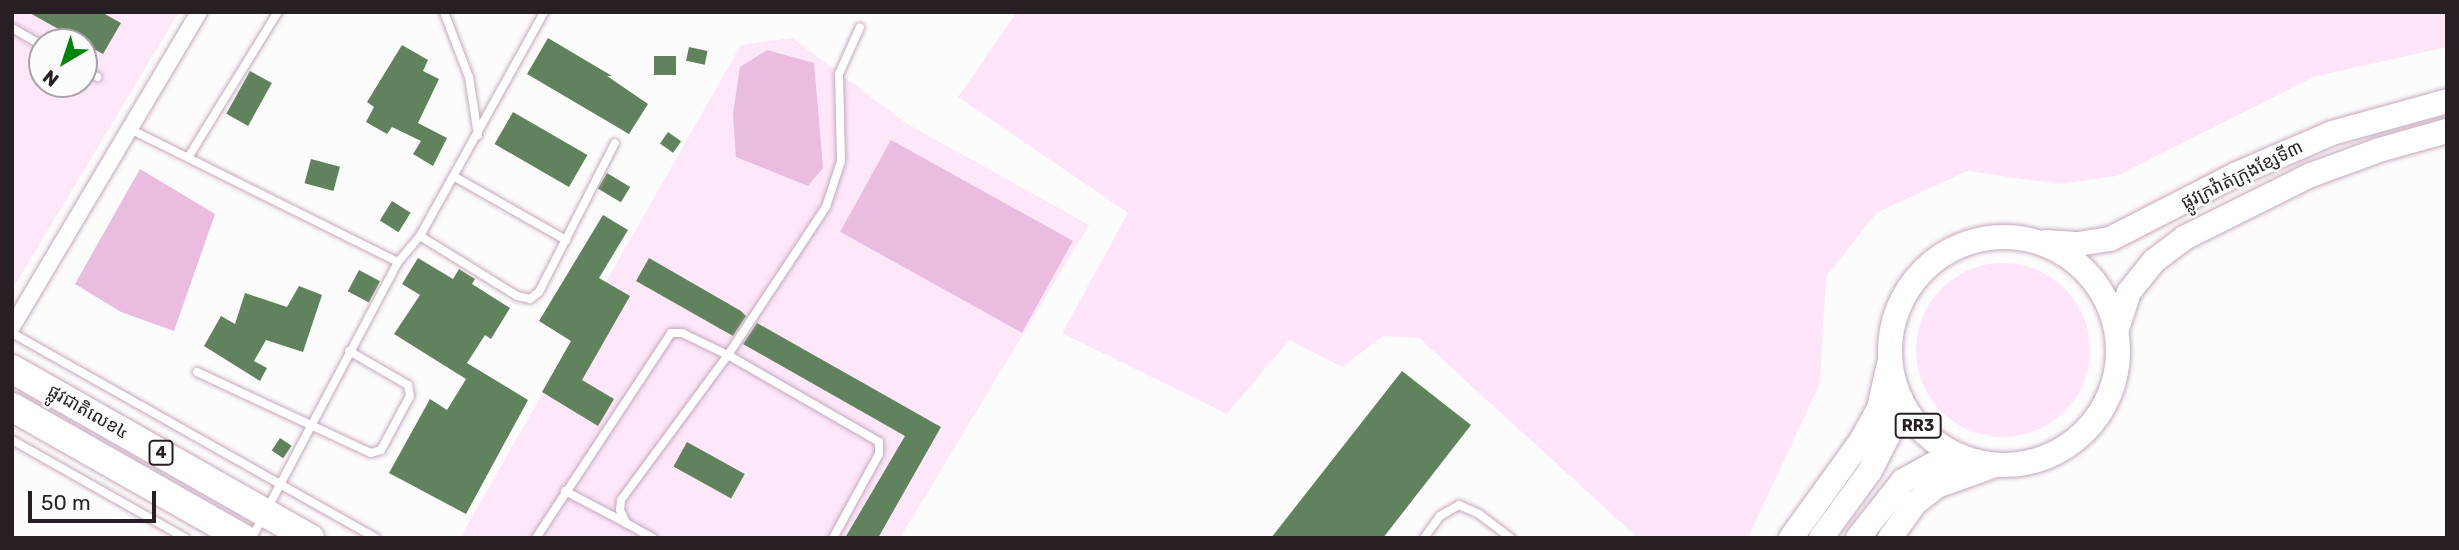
<!DOCTYPE html>
<html>
<head>
<meta charset="utf-8">
<style>
  body { margin:0 }
  #map { position:relative; width:2459px; height:550px; overflow:hidden; background:#fcfcfc; font-family:Rubik,"Noto Sans Khmer",sans-serif }
  div>[style] { position:absolute }
  [style*='--x'] { left:calc(var(--x)*1px); top:calc(var(--y)*1px); width:calc(var(--w)*1px); rotate:calc(var(--a)*1deg) }
  .built>* { inset:0; background:#fde7f8 }
  .green>* { inset:0; background:#ffe5f9 }
  .round { border-radius:50% }
  .water>* { inset:0; background:#eabce0; transform-origin:0 0 }
  .building>* { inset:0; background:#60835d; transform-origin:0 0 }
  .roads { filter:drop-shadow(0 0 2px #c5a8be) drop-shadow(0 0 2px #c5a8be) }
  .lane>* { height:8px; margin:-4px; padding:0 4px; transform-origin:4px; border-radius:4px; background:#fff }
  .street>* { height:16px; margin:-8px; padding:0 8px; transform-origin:8px; border-radius:8px; background:#fff }
  .primary>* { height:24px; margin:-12px; padding:0 12px; transform-origin:12px; border-radius:12px; background:#fff }
  .primary>.ring { margin:-12px; padding:0; box-sizing:content-box; background:none; border:24px solid #fff; border-radius:50% }
  .highway>* { height:28px; margin:-14px; padding:0 14px; transform-origin:14px; border-radius:14px; background:#fff }
  span { translate:-50% -50%; white-space:nowrap; text-align:center; line-height:1.15; -webkit-text-stroke:5px #fcfcfc; paint-order:stroke }
  .shield-label span { padding:2px 5px; background:#fcfcfc; border:2px solid; border-radius:5px; -webkit-text-stroke-width:0 }
  .shield-label { font-size:16px; color:#281e26; font-weight:700 }
  .street-label { font-size:18px; color:#281e26 }
  .frame { position:absolute; inset:0; border:14px solid #281e26; pointer-events:none }
  .north { position:absolute; left:28px; top:28px; width:70px; height:70px; box-sizing:border-box; background:#fcfcfc; border:2px solid #a7a3a6; border-radius:50%; rotate:219deg; font-size:19px; font-weight:700; line-height:28px; text-align:center; color:#281e26 }
  .north::after { content:''; display:block; margin:auto; width:24px; height:32px; background:#008404; clip-path:polygon(50% 0,100% 100%,50% 72%,0 100%) }
  .scale { position:absolute; left:28px; top:491px; width:128px; height:32px; box-sizing:border-box; border:4px solid #281e26; border-top:0; padding-left:9px; font-size:21px; line-height:24px; white-space:nowrap; color:#281e26; -webkit-text-stroke:5px #fcfcfc; paint-order:stroke }
</style>
</head>
<body>
<div id="map">
  <div class="built">
    <div style="clip-path:polygon(evenodd,12px 12px,179px 12px,12px 290px,12px 12px,42px 42px,84px 42px,84px 84px,42px 84px,42px 42px)"></div>
    <div style="clip-path:polygon(792px 38px,907px 124px,1089px 225px,900px 538px,460px 538px,741px 45px)"></div>
  </div>
  <div class="green">
    <div style="clip-path:polygon(1017px 12px,2447px 12px,2447px 47px,2313px 77px,2117px 176px,2059px 184px,1967px 171px,1876px 213px,1826px 277px,1820px 383px,1748px 538px,1638px 538px,1419px 338px,1383px 336px,1342px 367px,1289px 340px,1227px 414px,1062px 333px,1128px 213px,958px 97px)"></div>
    <div class="round" style="left:1916px;top:263px;width:174px;height:174px"></div>
  </div>
  <div class="water">
    <div style="clip-path:polygon(767px 50px,814px 63px,823px 168px,808px 186px,736px 157px,733px 114px,740px 67px)"></div>
    <div style="left:891px;top:140px;width:208px;height:105px;rotate:29deg"></div>
    <div style="clip-path:polygon(140px 169px,215px 214px,174px 331px,121px 312px,75px 284px)"></div>
  </div>
  <div class="building">
    <div style="clip-path:polygon(28px 12px,101px 12px,121px 23px,103px 54px)"></div>
    <div style="clip-path:polygon(548px 38px,612px 76px,607px 76px,648px 104px,629px 134px,527px 74px)"></div>
    <div style="clip-path:polygon(402px 45px,428px 60px,423px 71px,439px 79px,418px 123px,447px 138px,433px 166px,413px 154px,421px 141px,392px 127px,387px 134px,366px 122px,374px 107px,367px 102px)"></div>
    <div style="left:689px;top:47px;width:19px;height:14px;rotate:12deg"></div>
    <div style="left:654px;top:56px;width:22px;height:19px"></div>
    <div style="left:250px;top:71px;width:25px;height:49px;rotate:29deg"></div>
    <div style="left:513px;top:112px;width:86px;height:37px;rotate:30deg"></div>
    <div style="left:668px;top:132px;width:16px;height:14px;rotate:35deg"></div>
    <div style="left:311px;top:159px;width:30px;height:25px;rotate:15deg"></div>
    <div style="left:607px;top:173px;width:27px;height:18px;rotate:31deg"></div>
    <div style="left:392px;top:201px;width:22px;height:23px;rotate:32deg"></div>
    <div style="clip-path:polygon(603px 215px,628px 230px,599px 278px,630px 296px,582px 380px,614px 399px,598px 426px,542px 392px,571px 341px,539px 321px)"></div>
    <div style="clip-path:polygon(418px 258px,453px 279px,459px 269px,475px 279px,472px 284px,510px 308px,491px 339px,485px 335px,467px 363px,528px 400px,466px 514px,389px 473px,430px 399px,447px 410px,466px 379px,394px 334px,420px 295px,402px 284px)"></div>
    <div style="clip-path:polygon(649px 258px,741px 311px,746px 316px,733px 336px,636px 281px)"></div>
    <div style="left:359px;top:270px;width:24px;height:24px;rotate:28deg"></div>
    <div style="clip-path:polygon(299px 286px,322px 295px,303px 352px,266px 340px,254px 361px,267px 368px,260px 381px,204px 346px,221px 316px,235px 324px,245px 293px,287px 307px)"></div>
    <div style="clip-path:polygon(757px 323px,941px 427px,878px 538px,845px 538px,905px 436px,743px 344px)"></div>
    <div style="clip-path:polygon(1402px 371px,1471px 425px,1383px 538px,1271px 538px)"></div>
    <div style="left:280px;top:438px;width:14px;height:15px;rotate:34deg"></div>
    <div style="left:687px;top:442px;width:66px;height:28px;rotate:29deg"></div>
  </div>
  <div class="roads">
    <div class="lane">
      <div style="--x:444;--y:12;--w:70;--a:69"></div>
      <div style="--x:469;--y:77;--w:59;--a:81.2"></div>
      <div style="--x:12;--y:28;--w:34;--a:30"></div>
      <div style="--x:84;--y:70;--w:15;--a:28"></div>
      <div style="--x:130;--y:129;--w:299;--a:26.4"></div>
      <div style="--x:398;--y:262;--w:312;--a:117.9"></div>
      <div style="--x:189;--y:156;--w:169;--a:-58.3"></div>
      <div style="--x:455;--y:177;--w:128;--a:29.6"></div>
      <div style="--x:420;--y:236;--w:256;--a:-61"></div>
      <div style="--x:398;--y:262;--w:34;--a:-50"></div>
      <div style="--x:420;--y:236;--w:114;--a:31.7"></div>
      <div style="--x:517;--y:296;--w:13;--a:13"></div>
      <div style="--x:530;--y:299;--w:11;--a:-38"></div>
      <div style="--x:539;--y:292;--w:167;--a:-63"></div>
      <div style="--x:12;--y:333;--w:418;--a:29.4"></div>
      <div style="--x:197;--y:372;--w:192;--a:25"></div>
      <div style="--x:371;--y:453;--w:10;--a:-17"></div>
      <div style="--x:381;--y:450;--w:61;--a:-61.8"></div>
      <div style="--x:410;--y:396;--w:11;--a:-100"></div>
      <div style="--x:408;--y:385;--w:68;--a:-150"></div>
      <div style="--x:12;--y:440;--w:199;--a:29.5"></div>
      <div style="--x:565;--y:491;--w:69;--a:27.7"></div>
      <div style="--x:536;--y:538;--w:245;--a:-56.6"></div>
      <div style="--x:671;--y:333;--w:11;--a:0"></div>
      <div style="--x:682;--y:333;--w:51;--a:25.6"></div>
      <div style="--x:728;--y:355;--w:174;--a:29.9"></div>
      <div style="--x:879;--y:442;--w:12;--a:90"></div>
      <div style="--x:879;--y:454;--w:96;--a:118.7"></div>
      <div style="--x:653;--y:538;--w:31;--a:-151"></div>
      <div style="--x:626;--y:523;--w:14;--a:-115"></div>
      <div style="--x:620;--y:510;--w:10;--a:-84"></div>
      <div style="--x:621;--y:500;--w:180;--a:-53.6"></div>
      <div style="--x:728;--y:355;--w:178;--a:-56.5"></div>
      <div style="--x:826;--y:207;--w:48;--a:-71.9"></div>
      <div style="--x:841;--y:161;--w:87;--a:-91.3"></div>
      <div style="--x:839;--y:74;--w:51;--a:-65.9"></div>
      <div style="--x:1424;--y:538;--w:27;--a:-54"></div>
      <div style="--x:1440;--y:516;--w:22;--a:-30"></div>
      <div style="--x:1459;--y:505;--w:22;--a:24"></div>
      <div style="--x:1479;--y:514;--w:40;--a:37"></div>
    </div>
    <div class="street">
      <div style="--x:12;--y:327;--w:366;--a:-59.3"></div>
    </div>
    <div class="primary">
      <div class="ring" style="left:1890px;top:237px;width:204px;height:204px"></div>
      <div style="--x:2046;--y:242;--w:32;--a:4"></div>
      <div style="--x:2078;--y:244;--w:32;--a:-9"></div>
      <div style="--x:2110;--y:239;--w:143;--a:-27.1"></div>
      <div style="--x:2237;--y:174;--w:103;--a:-23.3"></div>
      <div style="--x:2332;--y:133;--w:119;--a:-15.5"></div>
      <div style="--x:2117;--y:329;--w:39;--a:-72"></div>
      <div style="--x:2129;--y:292;--w:40;--a:-51"></div>
      <div style="--x:2154;--y:261;--w:38;--a:-37"></div>
      <div style="--x:2184;--y:238;--w:142;--a:-26.4"></div>
      <div style="--x:2311;--y:175;--w:72;--a:-20.2"></div>
      <div style="--x:2379;--y:150;--w:71;--a:-15.6"></div>
      <div style="--x:1791;--y:538;--w:120;--a:-54.2"></div>
      <div style="--x:1861;--y:441;--w:38;--a:-61"></div>
      <div style="--x:1879;--y:408;--w:45;--a:-77.2"></div>
      <div style="--x:1821;--y:538;--w:83;--a:-53.8"></div>
      <div style="--x:1870;--y:471;--w:39;--a:-63"></div>
      <div style="--x:1888;--y:436;--w:40;--a:-72"></div>
      <div style="--x:1858;--y:538;--w:73;--a:-51.7"></div>
      <div style="--x:1903;--y:481;--w:35;--a:-29"></div>
      <div style="--x:1934;--y:464;--w:28;--a:-15"></div>
      <div style="--x:1890;--y:538;--w:43;--a:-54.5"></div>
      <div style="--x:1915;--y:503;--w:28;--a:-38"></div>
      <div style="--x:1937;--y:486;--w:62;--a:-19.9"></div>
    </div>
    <div class="highway">
      <div style="--x:12;--y:369;--w:343;--a:29.6"></div>
      <div style="--x:12;--y:407;--w:266;--a:29.6"></div>
    </div>
  </div>
  <div class="shield-label">
    <span style="left:1918px;top:426px">RR3</span>
    <span style="left:161px;top:453px">4</span>
  </div>
  <div class="street-label">
    <span style="left:2242px;top:175px;rotate:-26deg">ផ្លូវក្រវ៉ាត់ក្រុងខ្សែទី៣</span>
    <span style="left:88px;top:412px;rotate:30deg">ផ្លូវជាតិលេខ៤</span>
  </div>
  <div class="frame"></div>
  <div class="north">N</div>
  <div class="scale">50 m</div>
</div>
</body>
</html>
